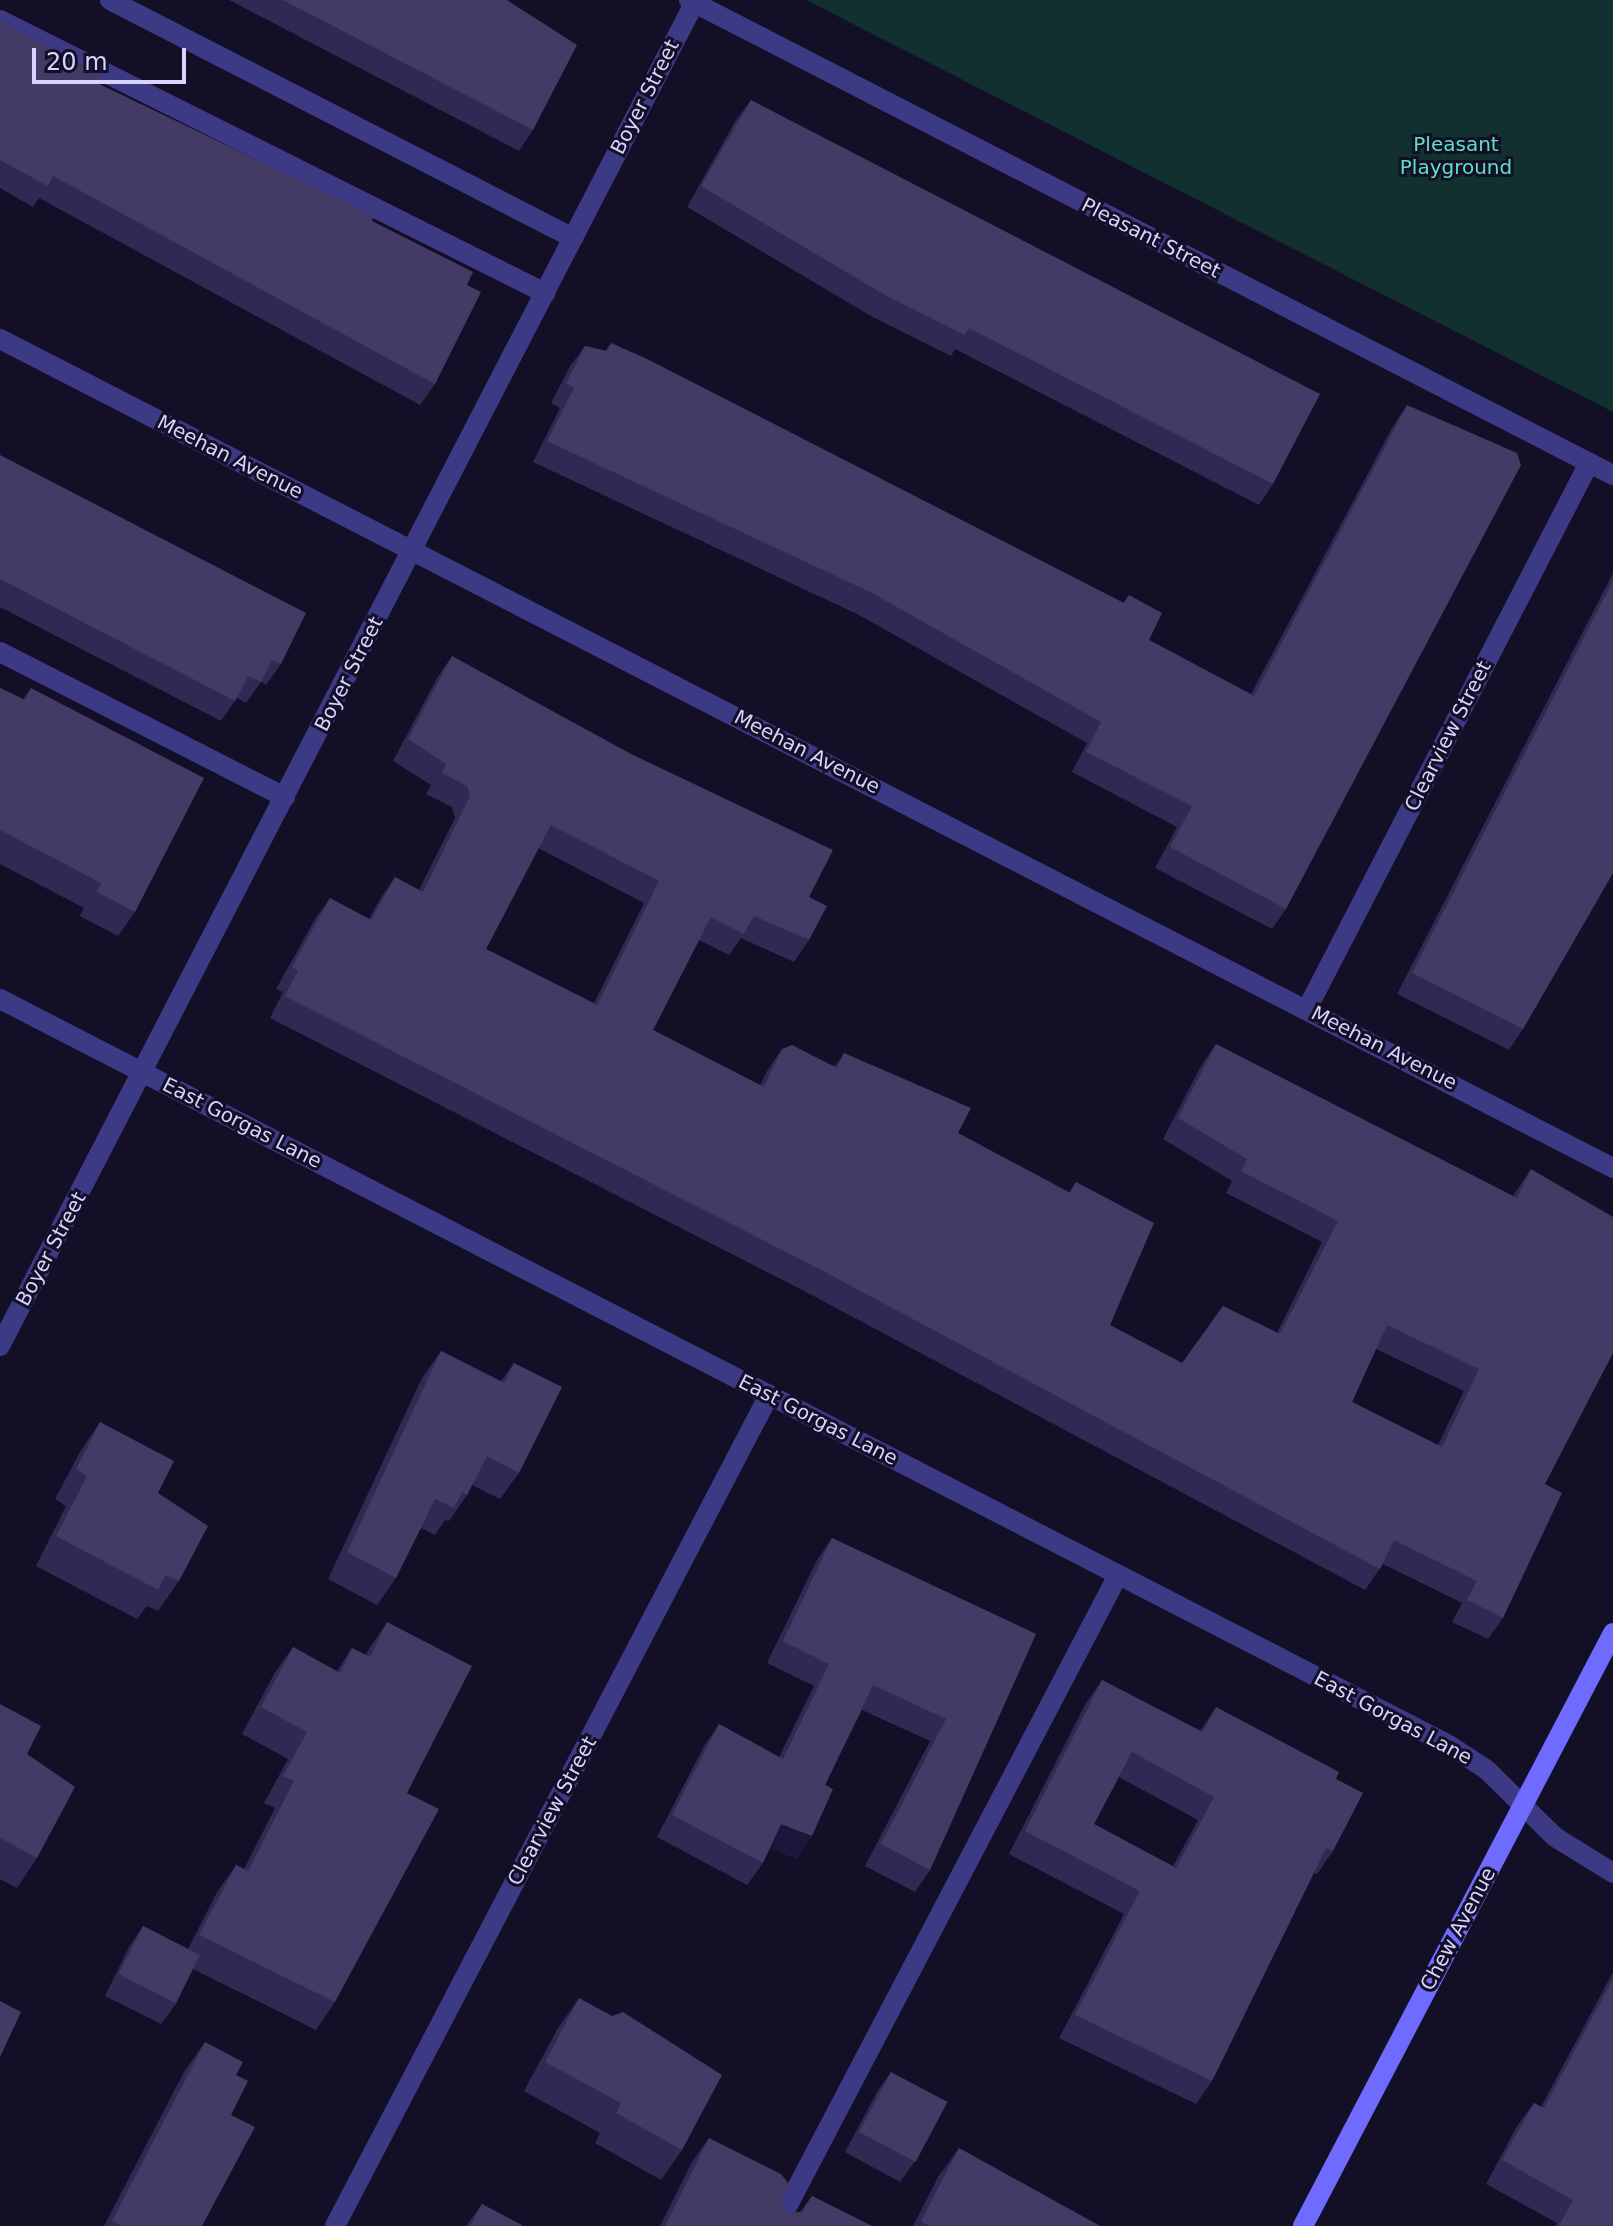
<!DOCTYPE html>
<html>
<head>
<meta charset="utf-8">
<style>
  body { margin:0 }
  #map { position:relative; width:1613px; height:2226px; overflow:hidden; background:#130f26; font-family:"DejaVu Sans",sans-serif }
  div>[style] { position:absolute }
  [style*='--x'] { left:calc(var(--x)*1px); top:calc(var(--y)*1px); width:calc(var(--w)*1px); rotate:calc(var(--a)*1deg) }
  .green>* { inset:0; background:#12302f }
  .lane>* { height:20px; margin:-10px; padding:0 10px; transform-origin:10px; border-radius:10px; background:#3d3a85 }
  .street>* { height:20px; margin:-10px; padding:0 10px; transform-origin:10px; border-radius:10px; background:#3d3a85 }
  .secondary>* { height:20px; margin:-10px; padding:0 10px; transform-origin:10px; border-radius:10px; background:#6f6bff }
  .wall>* { inset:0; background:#312854 }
  .shaded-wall>* { inset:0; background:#1d163a }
  .building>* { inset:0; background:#433a66; transform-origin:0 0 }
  span { translate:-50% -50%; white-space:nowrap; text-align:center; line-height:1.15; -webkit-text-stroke:6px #130f26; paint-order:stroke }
  .street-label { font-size:20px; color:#d9d4ff }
  .park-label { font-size:20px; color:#5fe0c0 }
  .scale { position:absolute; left:32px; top:48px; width:154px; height:36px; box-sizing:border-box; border:4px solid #d9d4ff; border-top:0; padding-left:10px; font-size:24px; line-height:28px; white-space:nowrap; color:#d9d4ff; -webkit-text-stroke:6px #130f26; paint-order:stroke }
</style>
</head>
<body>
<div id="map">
  <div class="green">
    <div style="clip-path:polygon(806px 0,1613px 0,1613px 412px)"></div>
  </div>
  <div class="lane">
    <div style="--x:110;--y:0;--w:521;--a:27.2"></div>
    <div style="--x:0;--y:20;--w:610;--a:26.61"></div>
    <div style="--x:0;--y:652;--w:320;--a:27"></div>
    <div style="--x:777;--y:2226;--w:735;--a:-62.35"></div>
  </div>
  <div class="street">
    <div style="--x:689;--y:0;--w:1039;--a:27.21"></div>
    <div style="--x:0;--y:339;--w:1814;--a:27.2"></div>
    <div style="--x:0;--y:999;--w:1630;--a:27.24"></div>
    <div style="--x:1449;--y:1745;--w:45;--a:33.3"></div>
    <div style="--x:1487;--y:1770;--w:95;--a:44.6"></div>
    <div style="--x:1555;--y:1837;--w:68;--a:31.8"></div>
    <div style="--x:1307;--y:1009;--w:615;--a:-62.68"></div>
    <div style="--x:0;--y:1346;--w:1515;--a:-62.66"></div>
    <div style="--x:335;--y:2226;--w:938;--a:-62.42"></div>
  </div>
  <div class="secondary">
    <div style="--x:1303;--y:2226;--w:669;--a:-62.4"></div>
  </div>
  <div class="wall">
    <div style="clip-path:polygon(229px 0,507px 0,533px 130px,519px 151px)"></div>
    <div style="clip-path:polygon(0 22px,99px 84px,372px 221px,467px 285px,435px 384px,420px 405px,39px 198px,33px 207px,0 188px)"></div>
    <div style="clip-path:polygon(751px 100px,1273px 484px,1259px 505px,955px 349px,951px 356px,871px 316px,687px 207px,736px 120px)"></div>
    <div style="clip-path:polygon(611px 343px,1123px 603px,1129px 595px,1149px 640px,1251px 694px,1393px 426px,1407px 405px,1286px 909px,1272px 929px,1155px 868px,1177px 827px,1072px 772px,1087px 743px,857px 614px,533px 462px,560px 408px,551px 403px,570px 366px,585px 346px,605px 351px)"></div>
    <div style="clip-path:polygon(0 455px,281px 664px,266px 685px,261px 682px,246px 703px,237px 698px,221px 721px,0 607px)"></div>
    <div style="clip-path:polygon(1613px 573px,1613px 873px,1523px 1029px,1509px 1050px,1397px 994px)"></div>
    <div style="clip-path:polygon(evenodd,452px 656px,809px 897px,809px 940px,794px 962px,741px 938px,729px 955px,699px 940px,653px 1030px,760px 1085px,767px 1071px,782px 1049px,835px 1066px,844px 1053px,958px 1133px,1069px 1192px,1076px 1182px,1110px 1325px,1182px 1363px,1277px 1333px,1322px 1242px,1226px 1193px,1232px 1181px,1163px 1139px,1201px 1066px,1216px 1044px,1513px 1196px,1531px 1169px,1545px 1484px,1503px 1618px,1488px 1639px,1452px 1622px,1462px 1603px,1383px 1564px,1365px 1590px,808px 1293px,270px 1018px,283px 992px,276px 989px,315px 919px,330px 898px,369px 919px,380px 899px,395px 877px,419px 890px,455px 818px,452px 807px,426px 794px,431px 785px,393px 761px,437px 678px,452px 656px,538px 848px,644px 903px,594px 1003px,486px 949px,538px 848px,452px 656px,1376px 1349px,1464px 1391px,1438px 1445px,1352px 1402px,1376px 1349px)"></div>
    <div style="clip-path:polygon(0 688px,23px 699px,31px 688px,135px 912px,118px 936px,80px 916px,84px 908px,0 864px)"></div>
    <div style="clip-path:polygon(441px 1351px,501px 1381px,514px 1363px,519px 1473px,500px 1499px,472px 1485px,467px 1495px,449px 1521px,445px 1520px,435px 1535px,421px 1528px,396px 1578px,377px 1605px,328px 1579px,422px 1378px)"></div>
    <div style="clip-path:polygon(100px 1422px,158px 1493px,179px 1581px,158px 1611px,147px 1606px,137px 1619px,36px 1566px,66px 1506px,55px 1499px,80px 1452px)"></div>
    <div style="clip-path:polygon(832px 1538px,1036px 1634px,930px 1870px,915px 1892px,865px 1866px,930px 1741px,862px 1710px,825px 1785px,797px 1859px,770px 1848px,763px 1863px,747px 1885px,657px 1837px,704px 1746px,719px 1724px,779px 1757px,814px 1686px,767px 1663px,817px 1560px)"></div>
    <div style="clip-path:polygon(387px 1622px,407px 1793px,335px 2002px,316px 2030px,193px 1969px,176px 2004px,161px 2024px,105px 1996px,129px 1947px,143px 1926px,188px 1949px,217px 1892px,236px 1865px,244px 1869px,275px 1808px,264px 1803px,288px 1759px,242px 1734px,274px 1674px,293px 1647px,337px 1671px,352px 1648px,365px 1655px)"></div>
    <div style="clip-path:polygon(evenodd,1102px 1680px,1200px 1731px,1216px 1707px,1336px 1779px,1333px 1851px,1317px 1874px,1314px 1873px,1212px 2081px,1196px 2104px,1059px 2038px,1124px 1914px,1009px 1854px,1086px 1703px,1102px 1680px,1119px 1777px,1198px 1820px,1173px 1866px,1094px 1824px,1119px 1777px)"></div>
    <div style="clip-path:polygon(0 1704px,27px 1754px,37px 1858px,17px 1888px,0 1879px)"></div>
    <div style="clip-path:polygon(1613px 1972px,1613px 2226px,1555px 2226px,1557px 2223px,1486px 2184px,1517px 2126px,1534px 2103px,1541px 2107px)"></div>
    <div style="clip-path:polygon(579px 1998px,682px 2150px,661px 2180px,595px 2143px,600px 2133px,524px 2091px,558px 2028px)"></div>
    <div style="clip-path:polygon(205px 2042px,236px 2075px,231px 2115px,202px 2226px,104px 2226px,184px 2072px)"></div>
    <div style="clip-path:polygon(891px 2072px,915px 2161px,900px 2182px,845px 2152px,877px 2092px)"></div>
    <div style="clip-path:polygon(709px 2138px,781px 2202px,787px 2213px,800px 2212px,812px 2196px,872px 2226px,660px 2226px,692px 2162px)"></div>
    <div style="clip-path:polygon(959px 2148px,1100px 2226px,913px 2226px,938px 2177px)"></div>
    <div style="clip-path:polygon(482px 2204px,522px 2226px,466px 2226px)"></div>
  </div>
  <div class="shaded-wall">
    <div style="clip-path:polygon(781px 1824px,812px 1836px,797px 1859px,766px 1846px)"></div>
  </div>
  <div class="building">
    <div style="clip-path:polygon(283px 0,507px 0,577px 45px,533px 130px)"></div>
    <div style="clip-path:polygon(0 22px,103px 75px,99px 84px,374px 216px,372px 221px,473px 272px,467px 285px,481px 292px,435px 384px,53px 176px,48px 186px,0 160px)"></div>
    <div style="clip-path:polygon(751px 100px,1320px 394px,1273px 484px,969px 328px,965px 335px,885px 295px,701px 186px)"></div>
    <div style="clip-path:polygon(611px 343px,647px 359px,1124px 603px,1129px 595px,1162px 613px,1149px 640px,1254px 696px,1407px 405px,1517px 453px,1521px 465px,1286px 909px,1170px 847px,1192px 806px,1086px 752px,1101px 722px,872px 593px,547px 441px,574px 388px,566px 383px,585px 346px,607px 351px)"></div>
    <div style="clip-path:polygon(0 455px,306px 613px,281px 664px,272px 660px,261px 682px,248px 676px,235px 701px,0 579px)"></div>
    <div style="clip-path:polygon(1613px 581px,1613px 873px,1523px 1029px,1412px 973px)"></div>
    <div style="clip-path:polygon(evenodd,452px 656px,631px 754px,833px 850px,809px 897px,827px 906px,809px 940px,754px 916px,744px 934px,711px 917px,653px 1030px,764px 1087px,782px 1049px,792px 1045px,837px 1068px,844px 1053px,971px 1108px,958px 1133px,1070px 1193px,1076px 1182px,1154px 1223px,1110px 1325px,1182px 1363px,1223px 1306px,1280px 1334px,1338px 1221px,1241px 1171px,1247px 1159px,1178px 1118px,1216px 1044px,1517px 1198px,1531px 1169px,1613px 1217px,1613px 1353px,1545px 1484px,1562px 1493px,1503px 1618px,1467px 1600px,1477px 1581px,1394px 1540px,1380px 1569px,823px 1271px,285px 996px,298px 971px,292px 967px,330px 898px,371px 920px,395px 877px,423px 892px,470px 796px,467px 786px,442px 773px,446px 764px,408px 739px,452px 656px,551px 825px,659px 881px,597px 1005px,486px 949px,551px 825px,452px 656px,1387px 1325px,1479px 1369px,1442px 1447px,1352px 1402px,1387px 1325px)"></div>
    <div style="clip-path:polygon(0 688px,25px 700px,31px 688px,204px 778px,135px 912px,97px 892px,101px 883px,0 830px)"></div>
    <div style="clip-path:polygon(441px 1351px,504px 1383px,514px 1363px,562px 1387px,519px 1473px,487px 1456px,467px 1495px,462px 1492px,454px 1508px,435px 1499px,396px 1578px,347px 1552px)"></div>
    <div style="clip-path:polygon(100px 1422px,174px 1461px,158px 1493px,208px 1526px,179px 1581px,166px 1575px,158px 1590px,56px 1536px,87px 1476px,76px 1469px)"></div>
    <div style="clip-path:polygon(832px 1538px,1036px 1634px,930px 1870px,881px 1844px,946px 1719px,873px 1685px,825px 1785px,833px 1789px,812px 1836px,781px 1824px,763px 1863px,672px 1815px,719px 1724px,783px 1759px,829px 1664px,783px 1641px)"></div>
    <div style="clip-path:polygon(387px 1622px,472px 1666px,407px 1793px,439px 1809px,335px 2002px,199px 1935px,236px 1865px,248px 1871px,294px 1781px,283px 1776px,307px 1732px,261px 1707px,293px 1647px,340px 1673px,352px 1648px,370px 1657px)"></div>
    <div style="clip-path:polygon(evenodd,1102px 1680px,1203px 1732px,1216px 1707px,1339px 1772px,1336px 1779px,1363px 1793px,1333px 1851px,1326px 1848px,1212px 2081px,1075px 2015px,1140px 1891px,1025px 1831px,1102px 1680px,1132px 1752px,1214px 1797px,1176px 1868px,1094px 1824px,1132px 1752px)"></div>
    <div style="clip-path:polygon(0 1704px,41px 1726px,27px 1754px,75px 1787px,37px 1858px,0 1838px)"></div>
    <div style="left:143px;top:1926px;width:64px;height:54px;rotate:27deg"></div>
    <div style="clip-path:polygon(1613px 1979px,1613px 2226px,1559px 2226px,1573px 2200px,1502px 2160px,1534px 2103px,1544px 2108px)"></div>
    <div style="clip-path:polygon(579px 1998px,612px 2016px,623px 2012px,722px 2075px,682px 2150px,616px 2113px,621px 2103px,545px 2062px)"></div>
    <div style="clip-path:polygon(0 2001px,21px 2012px,0 2057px)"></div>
    <div style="clip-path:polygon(205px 2042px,243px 2062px,236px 2075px,248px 2081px,231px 2115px,255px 2127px,202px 2226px,122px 2226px,112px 2221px)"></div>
    <div style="left:891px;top:2072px;width:64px;height:68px;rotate:28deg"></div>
    <div style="clip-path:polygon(709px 2138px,781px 2174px,789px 2184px,781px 2202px,787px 2213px,802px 2212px,812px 2196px,872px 2226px,665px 2226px)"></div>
    <div style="clip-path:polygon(959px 2148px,1100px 2226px,929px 2226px,921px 2221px)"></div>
    <div style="clip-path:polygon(482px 2204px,522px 2225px,522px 2226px,470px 2226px)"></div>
  </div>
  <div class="street-label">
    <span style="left:645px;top:97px;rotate:-63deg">Boyer Street</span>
    <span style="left:1151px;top:238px;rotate:27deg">Pleasant Street</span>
    <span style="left:230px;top:457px;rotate:27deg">Meehan Avenue</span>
    <span style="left:349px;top:674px;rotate:-63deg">Boyer Street</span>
    <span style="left:1448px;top:736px;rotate:-63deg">Clearview Street</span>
    <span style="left:807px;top:752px;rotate:27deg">Meehan Avenue</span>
    <span style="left:1384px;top:1048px;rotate:27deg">Meehan Avenue</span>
    <span style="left:242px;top:1123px;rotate:27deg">East Gorgas Lane</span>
    <span style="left:51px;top:1249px;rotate:-62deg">Boyer Street</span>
    <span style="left:818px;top:1420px;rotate:27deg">East Gorgas Lane</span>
    <span style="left:1393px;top:1718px;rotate:28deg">East Gorgas Lane</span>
    <span style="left:552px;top:1811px;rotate:-62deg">Clearview Street</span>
    <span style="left:1458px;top:1929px;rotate:-62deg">Chew Avenue</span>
  </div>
  <div class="park-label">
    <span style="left:1456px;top:156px">Pleasant<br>Playground</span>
  </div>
  <div class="scale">20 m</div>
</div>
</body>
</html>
